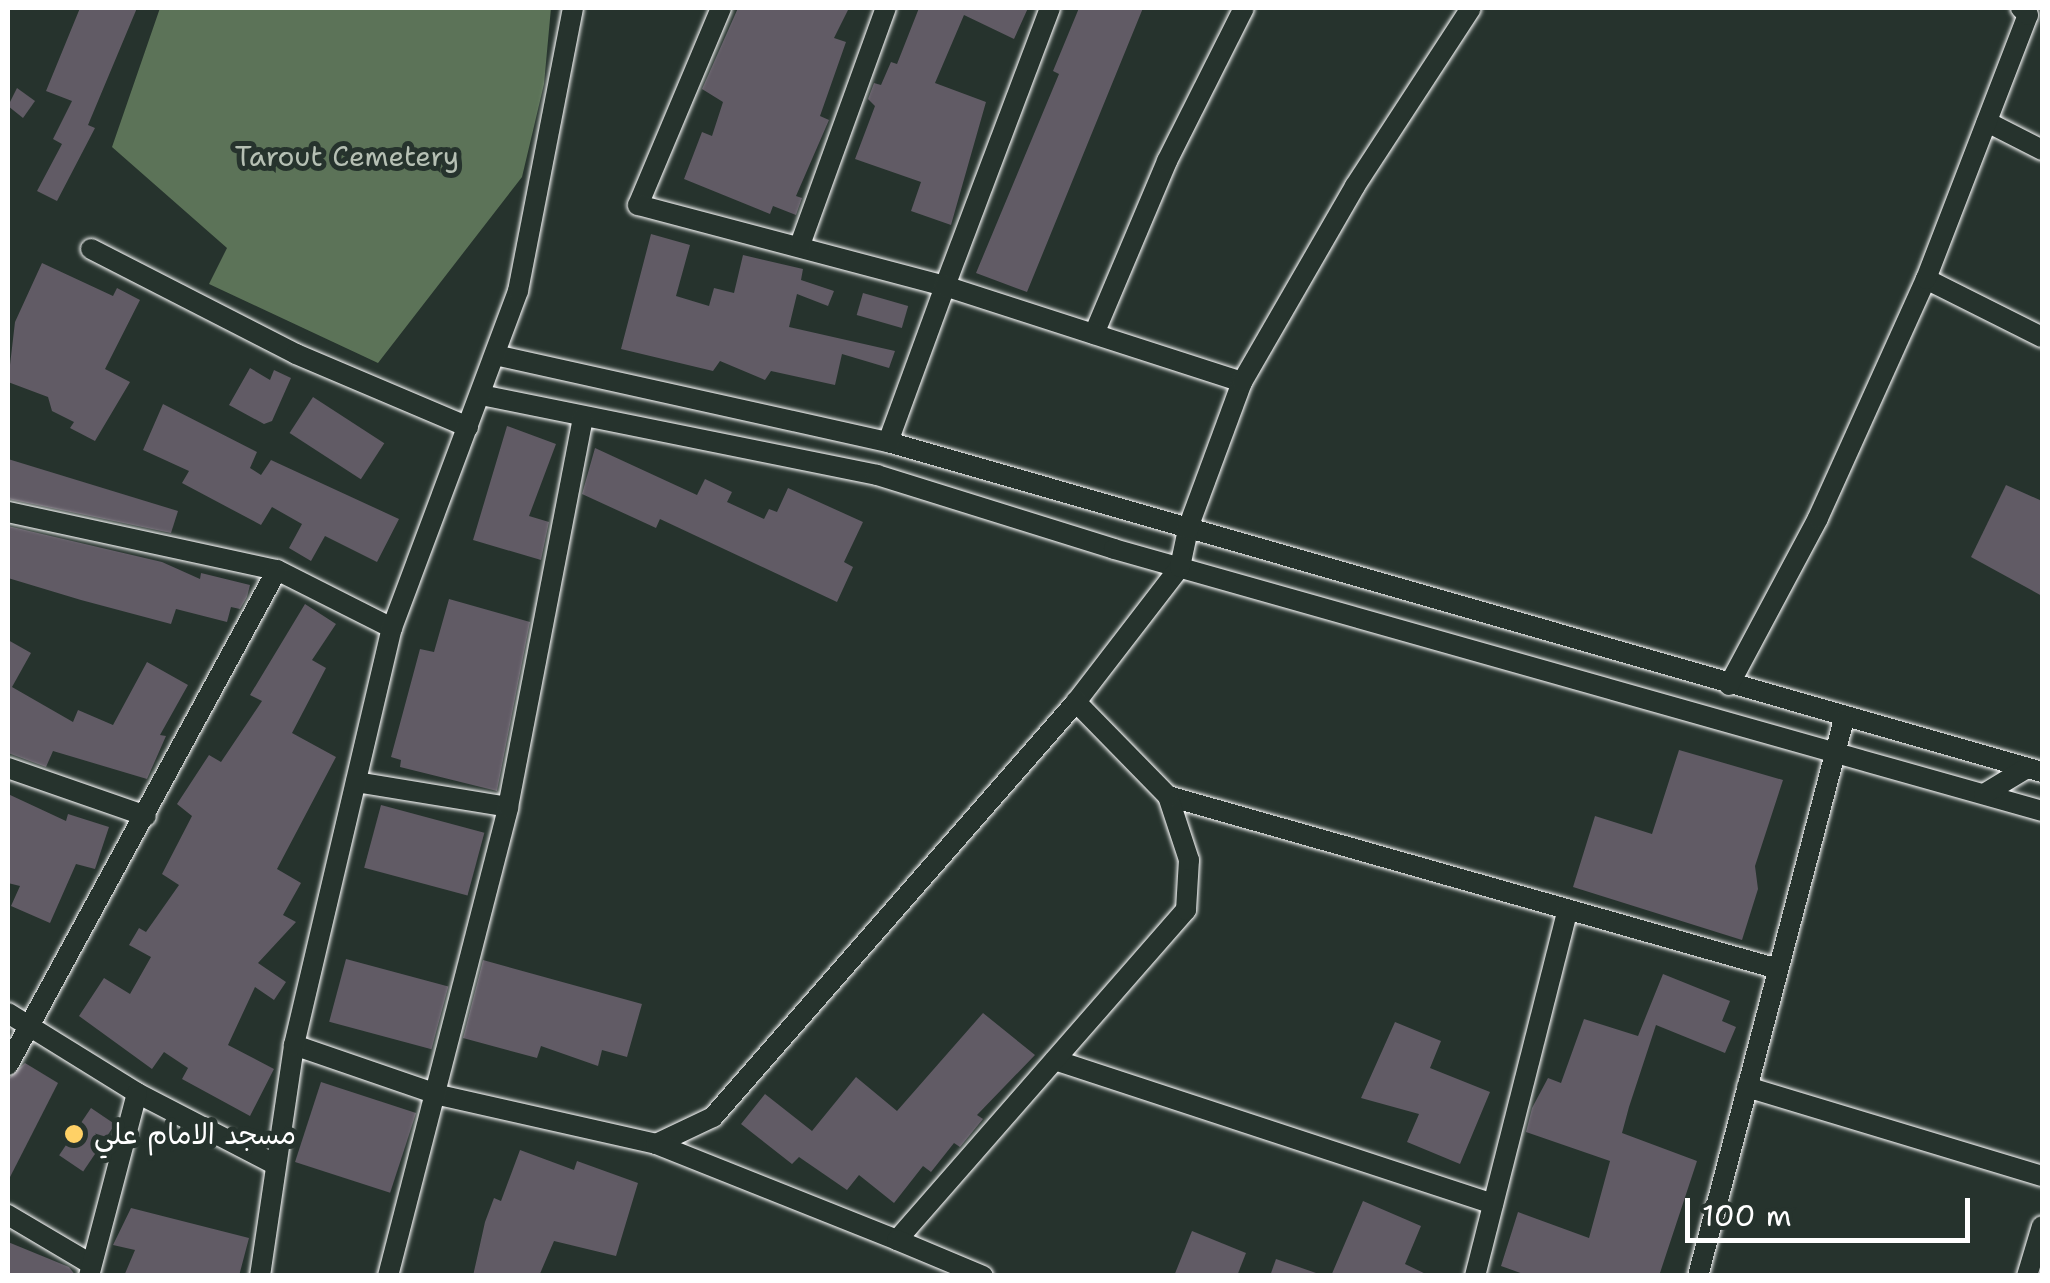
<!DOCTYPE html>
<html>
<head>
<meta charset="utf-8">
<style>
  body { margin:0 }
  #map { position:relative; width:2050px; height:1283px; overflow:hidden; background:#26332d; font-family:"Shantell Sans","Playpen Sans Arabic",sans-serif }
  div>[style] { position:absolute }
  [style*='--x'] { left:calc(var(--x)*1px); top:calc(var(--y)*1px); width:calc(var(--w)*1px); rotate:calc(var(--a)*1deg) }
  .green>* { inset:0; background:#5c7358 }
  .building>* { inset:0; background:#615b65; transform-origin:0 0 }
  .roads { filter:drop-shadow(0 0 2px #fff) drop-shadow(0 0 2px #fff) }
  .minor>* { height:20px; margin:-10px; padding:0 10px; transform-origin:10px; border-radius:10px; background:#26332d }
  .dots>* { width:28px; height:28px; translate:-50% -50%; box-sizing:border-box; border:5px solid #26332d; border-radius:50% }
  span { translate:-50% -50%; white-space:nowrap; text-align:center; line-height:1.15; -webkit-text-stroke:10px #26332d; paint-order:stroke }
  .park-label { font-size:28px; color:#b6c0b4 }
  .poi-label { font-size:28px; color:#fff }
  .left { translate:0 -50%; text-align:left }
  .frame { position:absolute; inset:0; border:10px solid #fff; pointer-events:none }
  .scale { position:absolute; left:1685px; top:1198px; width:285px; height:45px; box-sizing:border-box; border:5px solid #fff; border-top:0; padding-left:12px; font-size:30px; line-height:35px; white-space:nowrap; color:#fff; -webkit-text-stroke:8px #26332d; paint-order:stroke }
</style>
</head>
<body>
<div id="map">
  <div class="green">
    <div style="clip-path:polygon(160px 8px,551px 8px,544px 84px,522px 177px,378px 363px,209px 284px,227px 248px,112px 147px)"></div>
  </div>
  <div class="building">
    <div style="clip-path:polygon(80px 8px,137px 8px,88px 125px,95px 128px,57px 201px,37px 191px,62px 144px,53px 139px,72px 101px,46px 91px)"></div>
    <div style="clip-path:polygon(738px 8px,849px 8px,834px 38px,846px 42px,820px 116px,829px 120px,796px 196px,802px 198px,796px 215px,773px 206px,770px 214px,684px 179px,702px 132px,712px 136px,723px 102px,702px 89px)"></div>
    <div style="clip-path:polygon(919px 8px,1028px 8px,1014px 39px,964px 15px,935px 83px,986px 102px,951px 225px,911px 211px,921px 182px,855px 159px,875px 106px,868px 99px,874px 83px,881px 85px,891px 62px,897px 64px)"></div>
    <div style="clip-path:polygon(1079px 8px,1143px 8px,1027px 292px,976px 273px,1059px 74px,1053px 71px)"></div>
    <div style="clip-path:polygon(17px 88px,35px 101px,23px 118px,8px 106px)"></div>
    <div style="clip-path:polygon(651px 234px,690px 245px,676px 296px,709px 306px,714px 288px,734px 293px,743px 255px,803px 269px,801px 280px,834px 291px,828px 306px,797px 294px,789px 327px,895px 351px,889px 368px,842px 354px,835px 385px,771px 371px,765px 380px,720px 361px,713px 371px,621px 349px)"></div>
    <div style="clip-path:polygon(42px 263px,113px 296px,117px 288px,140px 300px,105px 369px,130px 382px,95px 441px,70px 428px,74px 422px,52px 411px,48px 397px,8px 382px,15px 322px)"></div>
    <div style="left:863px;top:293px;width:47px;height:23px;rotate:16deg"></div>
    <div style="clip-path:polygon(250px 368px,270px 380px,274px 370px,291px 378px,272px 421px,264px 424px,229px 405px)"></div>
    <div style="left:313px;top:397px;width:85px;height:43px;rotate:33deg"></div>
    <div style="clip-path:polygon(163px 404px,257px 452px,250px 468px,261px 475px,271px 460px,399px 519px,377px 562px,325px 536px,311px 561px,289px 548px,302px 524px,272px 507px,261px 525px,182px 483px,189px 471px,143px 450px)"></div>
    <div style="clip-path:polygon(507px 426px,556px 444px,529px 516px,549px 522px,541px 560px,473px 540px)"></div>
    <div style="clip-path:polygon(595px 448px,697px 495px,705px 479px,732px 492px,727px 502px,764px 519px,769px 509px,777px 512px,788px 488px,863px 522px,844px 562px,853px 567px,837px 602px,660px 519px,656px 528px,582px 494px)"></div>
    <div style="clip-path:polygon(8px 459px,178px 511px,171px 533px,8px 499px)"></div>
    <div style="clip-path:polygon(2006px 485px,2042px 501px,2042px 596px,1971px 557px)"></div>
    <div style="clip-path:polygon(8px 526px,162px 562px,200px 579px,201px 573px,250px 585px,247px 597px,240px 609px,231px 607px,227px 622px,176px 609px,171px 624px,81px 600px,8px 578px)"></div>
    <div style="clip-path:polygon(449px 599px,530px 622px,497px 791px,400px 767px,401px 760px,391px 757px,420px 649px,434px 652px)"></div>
    <div style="clip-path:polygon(305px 604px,336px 624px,312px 660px,326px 668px,292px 733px,336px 757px,277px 869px,301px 883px,283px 915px,296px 922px,258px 963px,286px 982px,274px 1000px,255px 987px,228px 1045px,274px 1069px,250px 1116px,182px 1079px,188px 1068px,164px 1052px,152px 1069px,79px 1016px,104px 978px,130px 994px,151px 957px,129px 945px,139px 928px,146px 932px,179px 885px,162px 874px,192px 816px,177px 804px,209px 755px,221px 762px,262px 701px,250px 695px)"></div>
    <div style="clip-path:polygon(8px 640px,31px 653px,12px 687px,73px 722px,78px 710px,113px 725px,147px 662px,188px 685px,160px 735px,166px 736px,147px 779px,53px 751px,46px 767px,8px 753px)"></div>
    <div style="clip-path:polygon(1679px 750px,1783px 780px,1755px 866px,1758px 889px,1742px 940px,1573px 887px,1595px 816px,1652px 834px)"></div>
    <div style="clip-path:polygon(8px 794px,66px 821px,68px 814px,109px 827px,95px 869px,76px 864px,50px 923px,11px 906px,20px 886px,8px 883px)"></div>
    <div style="left:381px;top:805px;width:107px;height:65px;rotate:15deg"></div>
    <div style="left:346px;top:959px;width:106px;height:65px;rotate:15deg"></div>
    <div style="clip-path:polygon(483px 960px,642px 1004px,627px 1057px,602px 1050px,598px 1066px,541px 1046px,537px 1058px,463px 1038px)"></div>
    <div style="clip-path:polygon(1663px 974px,1730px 1001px,1722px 1021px,1736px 1027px,1725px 1053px,1656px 1025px,1629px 1107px,1622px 1133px,1697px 1161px,1659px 1276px,1529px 1276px,1501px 1266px,1518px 1212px,1589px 1238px,1610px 1161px,1526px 1132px,1532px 1108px,1548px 1078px,1561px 1083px,1584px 1019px,1638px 1036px)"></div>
    <div style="clip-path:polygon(983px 1013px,1035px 1055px,977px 1115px,983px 1119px,960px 1147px,954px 1143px,931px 1172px,923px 1166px,894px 1203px,859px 1175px,847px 1190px,799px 1157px,792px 1164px,741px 1124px,765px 1094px,812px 1131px,856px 1077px,897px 1111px)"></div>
    <div style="clip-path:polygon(1395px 1022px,1441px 1041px,1430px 1068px,1490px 1092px,1460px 1164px,1407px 1142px,1419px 1114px,1361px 1098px)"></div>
    <div style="clip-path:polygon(25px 1063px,58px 1083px,8px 1181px,8px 1079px)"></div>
    <div style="left:321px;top:1082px;width:100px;height:84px;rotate:18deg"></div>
    <div style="left:91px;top:1108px;width:29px;height:57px;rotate:34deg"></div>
    <div style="clip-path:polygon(520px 1150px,574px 1170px,577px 1161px,638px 1183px,616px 1256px,554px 1241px,539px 1276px,473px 1276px,485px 1222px,494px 1198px,501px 1201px)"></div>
    <div style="clip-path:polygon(1363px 1201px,1421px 1226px,1405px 1264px,1430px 1276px,1331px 1276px)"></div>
    <div style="clip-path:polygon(131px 1208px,249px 1238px,239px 1276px,124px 1276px,135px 1250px,113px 1245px)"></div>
    <div style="clip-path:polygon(1192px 1231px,1246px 1253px,1237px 1276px,1174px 1276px)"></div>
    <div style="clip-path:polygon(8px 1242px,69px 1267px,76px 1276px,8px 1276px)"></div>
    <div style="clip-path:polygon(1276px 1259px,1316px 1273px,1316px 1276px,1270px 1276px)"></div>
  </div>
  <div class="roads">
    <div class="minor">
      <div style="--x:721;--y:8;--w:214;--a:112.8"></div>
      <div style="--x:638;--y:205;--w:318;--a:14.8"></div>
      <div style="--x:945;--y:286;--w:297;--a:-69.3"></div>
      <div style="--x:1987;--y:122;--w:62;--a:27"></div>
      <div style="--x:800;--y:245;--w:252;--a:-70.1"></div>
      <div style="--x:91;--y:249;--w:230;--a:27.1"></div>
      <div style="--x:296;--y:354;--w:187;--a:23"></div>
      <div style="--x:1926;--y:279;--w:130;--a:26.6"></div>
      <div style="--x:1094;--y:334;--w:188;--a:-67.1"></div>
      <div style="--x:1167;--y:161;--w:171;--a:-63.3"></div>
      <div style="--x:495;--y:355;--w:403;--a:12.5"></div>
      <div style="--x:888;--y:442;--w:1200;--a:15.96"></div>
      <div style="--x:481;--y:395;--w:404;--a:11.4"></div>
      <div style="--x:877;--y:475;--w:248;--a:17.3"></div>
      <div style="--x:1114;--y:549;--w:964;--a:15.77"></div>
      <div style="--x:888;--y:442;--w:166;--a:-69.9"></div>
      <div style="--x:945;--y:286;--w:312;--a:17.9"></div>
      <div style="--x:8;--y:512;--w:275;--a:12.2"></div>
      <div style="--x:277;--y:570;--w:129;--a:26.8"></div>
      <div style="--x:1729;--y:685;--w:189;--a:-61.9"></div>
      <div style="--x:1818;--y:518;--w:262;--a:-65.7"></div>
      <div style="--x:1926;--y:279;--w:283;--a:-68.9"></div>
      <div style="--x:2028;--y:15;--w:10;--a:-135"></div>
      <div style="--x:8;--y:768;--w:146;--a:19.2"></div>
      <div style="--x:356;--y:782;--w:154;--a:9.3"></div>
      <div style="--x:1984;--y:794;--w:50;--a:-31.2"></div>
      <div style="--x:1168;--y:796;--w:634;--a:15.83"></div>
      <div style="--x:8;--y:1013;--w:152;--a:31.8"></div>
      <div style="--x:137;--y:1093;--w:154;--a:27.4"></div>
      <div style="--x:294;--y:1045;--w:153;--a:19"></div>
      <div style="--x:439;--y:1095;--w:222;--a:12.7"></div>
      <div style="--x:656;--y:1144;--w:63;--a:-25.3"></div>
      <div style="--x:713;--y:1117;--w:551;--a:-48.82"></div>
      <div style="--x:1076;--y:702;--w:170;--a:-52.4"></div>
      <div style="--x:1180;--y:567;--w:40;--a:-78"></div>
      <div style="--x:1188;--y:528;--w:156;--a:-69.7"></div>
      <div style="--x:1242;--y:382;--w:226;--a:-60"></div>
      <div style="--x:1355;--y:186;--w:212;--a:-56.9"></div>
      <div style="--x:1055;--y:1060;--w:461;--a:18.2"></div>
      <div style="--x:8;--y:1065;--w:563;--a:-61.48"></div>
      <div style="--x:1747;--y:1087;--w:308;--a:16.8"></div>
      <div style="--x:656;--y:1144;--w:259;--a:21.7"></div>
      <div style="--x:897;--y:1240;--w:439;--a:-48.8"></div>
      <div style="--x:1186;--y:910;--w:50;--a:-86.6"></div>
      <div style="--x:1189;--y:860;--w:67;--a:-108.2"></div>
      <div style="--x:1168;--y:796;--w:132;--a:-134.4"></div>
      <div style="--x:8;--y:1215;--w:96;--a:30.6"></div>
      <div style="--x:897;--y:1240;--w:93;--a:22.7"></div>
      <div style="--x:89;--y:1276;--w:189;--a:-75.3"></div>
      <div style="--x:260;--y:1276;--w:233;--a:-81.6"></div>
      <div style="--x:294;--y:1045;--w:428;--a:-76.8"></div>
      <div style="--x:392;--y:628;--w:360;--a:-69.5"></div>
      <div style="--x:518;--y:291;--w:288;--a:-79"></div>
      <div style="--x:388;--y:1276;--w:484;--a:-75.6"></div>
      <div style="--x:508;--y:807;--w:397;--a:-79.1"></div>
      <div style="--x:1475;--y:1276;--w:375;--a:-75.8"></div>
      <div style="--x:1698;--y:1276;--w:576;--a:-75.31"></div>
      <div style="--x:2027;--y:1276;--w:52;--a:-73.3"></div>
    </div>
  </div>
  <div class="dots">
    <div style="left:74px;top:1134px;background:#ffd166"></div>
  </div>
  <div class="park-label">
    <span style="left:347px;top:156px">Tarout Cemetery</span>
  </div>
  <div class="poi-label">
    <span class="left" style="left:94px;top:1134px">مسجد الامام علي</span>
  </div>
  <div class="frame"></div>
  <div class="scale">100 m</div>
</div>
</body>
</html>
